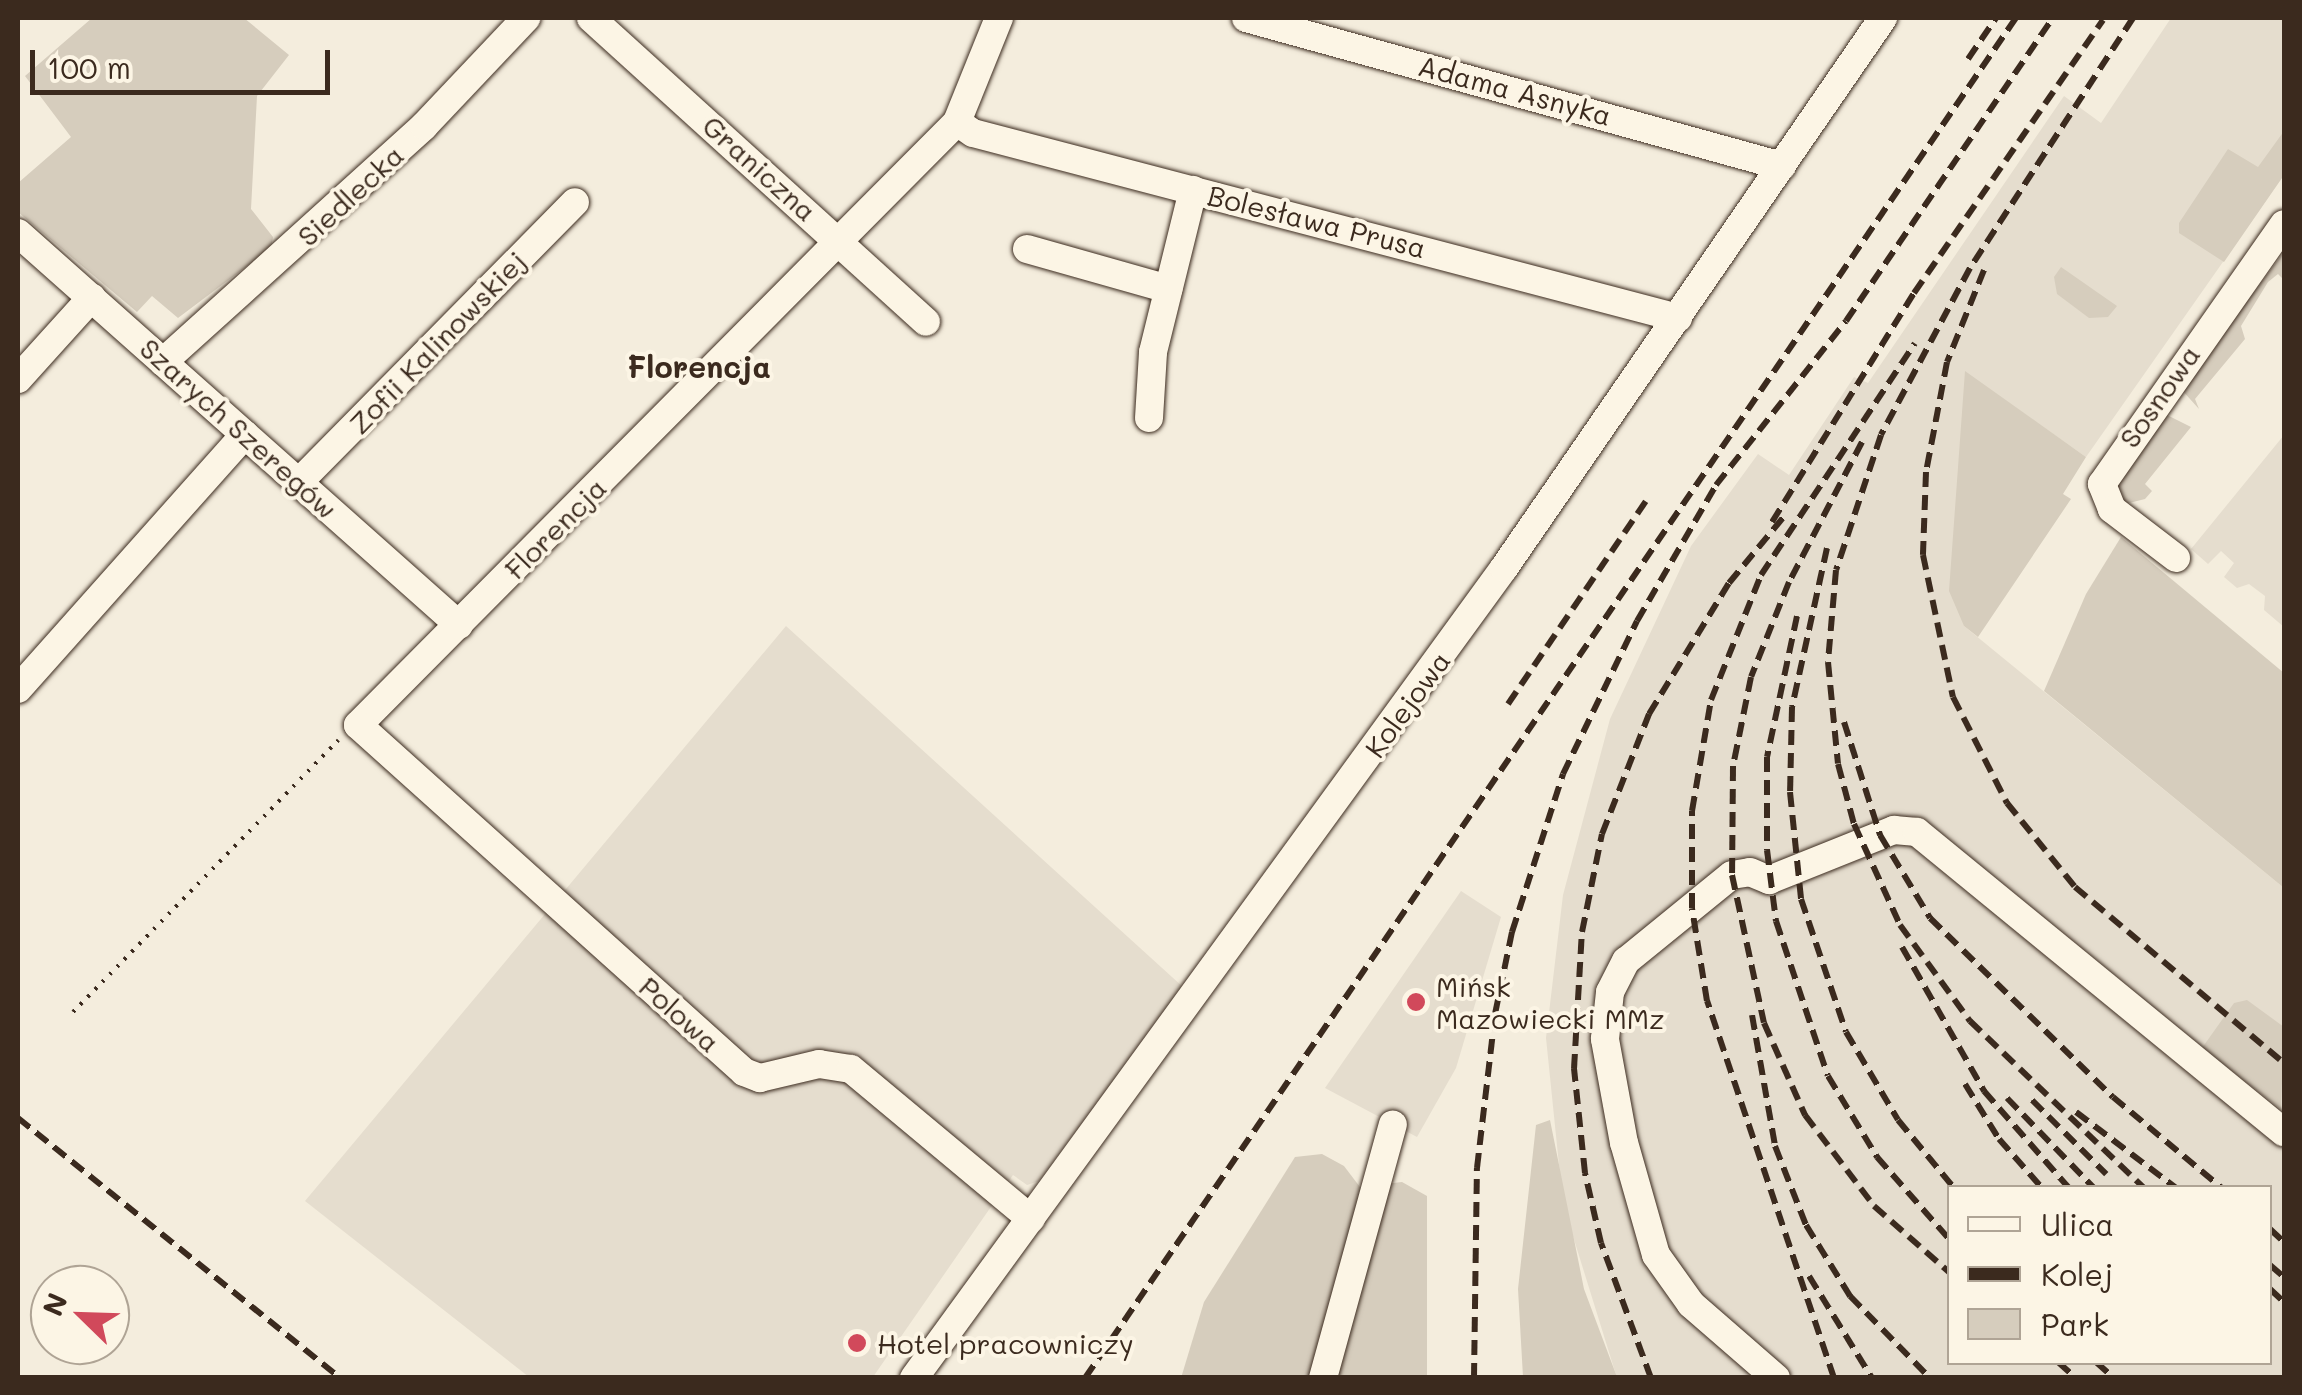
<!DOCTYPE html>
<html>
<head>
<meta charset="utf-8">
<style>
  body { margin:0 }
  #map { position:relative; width:2302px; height:1395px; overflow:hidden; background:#f4eddd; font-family:Mali,sans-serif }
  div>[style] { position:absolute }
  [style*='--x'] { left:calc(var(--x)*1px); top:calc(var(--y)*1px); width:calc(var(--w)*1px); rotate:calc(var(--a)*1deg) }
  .built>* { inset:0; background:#e5ddce }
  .green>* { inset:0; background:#d6cdbd }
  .path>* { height:4px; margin-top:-2px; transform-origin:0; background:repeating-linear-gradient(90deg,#3b2a1e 0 2.5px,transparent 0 10.5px) }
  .roads { filter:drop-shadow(0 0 2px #3b2a1e) drop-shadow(0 0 2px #3b2a1e) }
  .minor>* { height:28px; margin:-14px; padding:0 14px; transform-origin:14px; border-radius:14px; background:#fcf5e5 }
  .rail>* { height:6px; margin-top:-3px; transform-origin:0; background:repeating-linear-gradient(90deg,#3b2a1e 0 15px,transparent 0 23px) }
  .dots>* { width:28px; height:28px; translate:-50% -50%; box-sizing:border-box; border:5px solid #fcf5e5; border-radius:50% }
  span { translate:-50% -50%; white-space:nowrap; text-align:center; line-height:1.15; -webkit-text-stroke:8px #fcf5e5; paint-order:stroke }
  .street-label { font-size:28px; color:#3b2a1e }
  .poi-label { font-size:28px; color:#3b2a1e }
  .left { translate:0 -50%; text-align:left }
  .neighbourhood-label { font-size:30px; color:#3b2a1e; font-weight:700 }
  .frame { position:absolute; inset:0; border:20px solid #3b2a1e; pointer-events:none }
  .legend { position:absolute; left:1947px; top:1185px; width:325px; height:180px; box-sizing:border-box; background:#fcf5e5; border:2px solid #afa495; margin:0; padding:12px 18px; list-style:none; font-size:30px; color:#3b2a1e }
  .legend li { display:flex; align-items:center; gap:20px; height:50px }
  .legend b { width:50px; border:2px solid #afa495 }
  .north { position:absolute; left:30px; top:1265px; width:100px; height:100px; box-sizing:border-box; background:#fcf5e5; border:2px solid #afa495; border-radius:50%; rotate:293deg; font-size:28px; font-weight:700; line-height:40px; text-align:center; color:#3b2a1e }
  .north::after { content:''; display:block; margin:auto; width:35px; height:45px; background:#d1495b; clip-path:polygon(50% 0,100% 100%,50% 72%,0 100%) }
  .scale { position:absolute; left:30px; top:50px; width:300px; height:45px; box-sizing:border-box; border:5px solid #3b2a1e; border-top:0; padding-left:12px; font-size:30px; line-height:35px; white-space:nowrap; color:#3b2a1e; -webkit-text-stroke:8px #fcf5e5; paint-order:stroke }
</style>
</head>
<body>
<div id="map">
  <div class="built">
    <div style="clip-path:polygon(evenodd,2171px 18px,2284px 18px,2284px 175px,2086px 457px,1965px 372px,1964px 626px,2284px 888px,2284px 1377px,1617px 1378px,1563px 1204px,1546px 1038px,1563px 895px,1610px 719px,1691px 546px,1758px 454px,1789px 475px,1854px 377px,1868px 383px,2064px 96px,2101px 123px,2171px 18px,1950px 1188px,2270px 1188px,2270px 1362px,1950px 1362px,1950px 1188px)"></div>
    <div style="clip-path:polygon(2284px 435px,2284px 627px,2264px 610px,2265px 596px,2249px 584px,2237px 588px,2224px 577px,2234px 563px,2221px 551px,2208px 564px,2191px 549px)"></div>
    <div style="clip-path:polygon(786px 626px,1183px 987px,1039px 1181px,1027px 1185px,1013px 1175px,873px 1377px,529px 1377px,305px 1201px)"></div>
    <div style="clip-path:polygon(1461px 891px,1501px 917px,1456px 1068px,1417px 1137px,1325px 1088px)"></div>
  </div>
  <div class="green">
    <div style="clip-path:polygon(92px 18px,244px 18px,289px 55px,257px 96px,251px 209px,273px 237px,271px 248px,178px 318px,152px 296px,137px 312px,18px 212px,18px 183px,71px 137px,25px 76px)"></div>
    <div style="clip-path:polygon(2284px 131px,2284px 175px,2224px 262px,2179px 233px,2179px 223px,2228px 149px,2258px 167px)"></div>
    <div style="clip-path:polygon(2284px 252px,2284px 280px,2278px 274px,2268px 282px,2241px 326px,2245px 339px,2195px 399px,2199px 409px,2181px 389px)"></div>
    <div style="clip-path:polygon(2061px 267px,2117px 306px,2108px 317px,2089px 318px,2057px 294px,2054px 277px)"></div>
    <div style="clip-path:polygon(1965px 371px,2086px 457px,2063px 494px,2071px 499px,1978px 637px,1964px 626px,1949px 591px)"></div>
    <div style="clip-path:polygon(2165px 414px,2191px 427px,2145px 484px,2152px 491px,2145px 499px,2125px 504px,2118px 485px)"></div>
    <div style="clip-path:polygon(2121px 537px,2284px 673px,2284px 888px,2044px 691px,2086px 594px)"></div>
    <div style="clip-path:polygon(2247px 1000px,2284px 1027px,2281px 1109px,2202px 1048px,2234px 1003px)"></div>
    <div style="clip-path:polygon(1550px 1120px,1584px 1289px,1617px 1377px,1523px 1377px,1518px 1289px,1536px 1125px)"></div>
    <div style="clip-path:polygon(1322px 1154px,1344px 1166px,1363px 1191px,1309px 1377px,1181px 1378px,1204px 1302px,1295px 1157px)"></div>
    <div style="clip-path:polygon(1402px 1182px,1427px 1196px,1427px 1377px,1328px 1378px,1385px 1184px)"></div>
  </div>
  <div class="path">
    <div style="--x:73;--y:1012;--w:380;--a:-45.7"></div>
  </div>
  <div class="roads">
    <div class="minor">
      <div style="--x:591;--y:18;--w:452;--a:42.2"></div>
      <div style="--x:999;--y:18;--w:112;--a:112"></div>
      <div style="--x:957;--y:122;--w:850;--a:134.81"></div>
      <div style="--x:358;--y:725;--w:519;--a:41.95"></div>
      <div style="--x:744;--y:1072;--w:17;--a:21"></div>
      <div style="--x:760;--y:1078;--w:61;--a:-13.3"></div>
      <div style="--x:819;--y:1064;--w:32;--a:9"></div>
      <div style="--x:851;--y:1069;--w:234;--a:39.8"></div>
      <div style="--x:1246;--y:18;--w:556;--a:15.44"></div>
      <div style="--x:957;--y:122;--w:19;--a:35"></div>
      <div style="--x:973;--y:133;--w:729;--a:14.7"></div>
      <div style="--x:18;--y:233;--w:590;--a:41.63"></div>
      <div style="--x:1027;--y:249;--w:147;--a:15.8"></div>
      <div style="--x:163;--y:362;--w:352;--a:-42.1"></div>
      <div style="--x:424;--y:126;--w:149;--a:-46.6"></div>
      <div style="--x:18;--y:379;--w:110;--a:-47.9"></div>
      <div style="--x:1149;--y:418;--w:66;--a:-86.5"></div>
      <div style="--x:1153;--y:352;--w:167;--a:-76.1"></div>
      <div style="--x:299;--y:482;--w:393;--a:-45.4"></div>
      <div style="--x:2176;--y:558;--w:81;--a:-142.6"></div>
      <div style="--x:2112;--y:509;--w:27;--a:-112"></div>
      <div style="--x:2102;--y:484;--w:317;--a:-55"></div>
      <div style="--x:18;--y:689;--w:341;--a:-48.3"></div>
      <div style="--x:914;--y:1378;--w:1002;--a:-53.93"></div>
      <div style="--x:1504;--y:568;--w:668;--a:-55.43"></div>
      <div style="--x:1323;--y:1378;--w:263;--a:-74.6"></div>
      <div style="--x:1776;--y:1378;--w:113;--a:-139"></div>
      <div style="--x:1691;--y:1304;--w:60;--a:-125.5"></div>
      <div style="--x:1656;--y:1255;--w:116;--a:-105.9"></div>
      <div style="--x:1624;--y:1143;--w:106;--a:-100.4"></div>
      <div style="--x:1605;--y:1039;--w:47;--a:-83.9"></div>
      <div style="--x:1610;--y:992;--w:35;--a:-63"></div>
      <div style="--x:1626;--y:961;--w:136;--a:-39.1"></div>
      <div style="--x:1732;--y:875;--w:18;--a:-9"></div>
      <div style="--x:1750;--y:872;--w:21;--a:23"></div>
      <div style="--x:1769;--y:880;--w:135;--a:-21.8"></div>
      <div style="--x:1894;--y:830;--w:23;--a:5"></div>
      <div style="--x:1917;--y:832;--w:474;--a:39.3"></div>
    </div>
  </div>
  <div class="rail">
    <div style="--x:2133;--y:18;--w:298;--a:123.1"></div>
    <div style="--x:1970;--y:268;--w:189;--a:118.1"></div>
    <div style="--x:1881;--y:435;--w:142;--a:108.4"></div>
    <div style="--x:1836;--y:570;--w:92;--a:95"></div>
    <div style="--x:1828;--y:662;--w:102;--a:84.4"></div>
    <div style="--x:1838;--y:764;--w:62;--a:75.1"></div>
    <div style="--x:1854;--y:824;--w:111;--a:65.5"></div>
    <div style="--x:1900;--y:925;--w:119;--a:53.9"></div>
    <div style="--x:1970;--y:1021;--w:241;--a:43.8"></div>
    <div style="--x:1968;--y:59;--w:50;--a:-55.7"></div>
    <div style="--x:1984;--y:270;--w:99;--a:111.9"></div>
    <div style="--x:1947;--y:362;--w:112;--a:100.8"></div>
    <div style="--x:1926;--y:472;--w:83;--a:92.1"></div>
    <div style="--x:1923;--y:555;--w:145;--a:78.1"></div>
    <div style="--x:1953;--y:697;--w:119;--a:63"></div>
    <div style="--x:2007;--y:803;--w:108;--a:51"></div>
    <div style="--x:2075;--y:887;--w:273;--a:40.1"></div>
    <div style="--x:1862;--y:442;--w:158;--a:117.5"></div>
    <div style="--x:1789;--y:582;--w:102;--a:111.8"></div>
    <div style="--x:1751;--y:677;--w:91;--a:101.4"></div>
    <div style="--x:1733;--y:766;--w:109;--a:90.5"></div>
    <div style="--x:1732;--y:875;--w:151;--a:77.8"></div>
    <div style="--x:1764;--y:1023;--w:101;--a:66"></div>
    <div style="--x:1805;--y:1115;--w:114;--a:52.8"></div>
    <div style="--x:1874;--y:1206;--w:101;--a:41.4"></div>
    <div style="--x:1772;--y:522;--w:269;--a:-58.2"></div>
    <div style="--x:1914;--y:293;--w:332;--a:-55.3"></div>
    <div style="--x:1827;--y:548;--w:163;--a:102.4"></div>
    <div style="--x:1792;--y:707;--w:85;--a:91.3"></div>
    <div style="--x:1790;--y:792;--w:108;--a:84.1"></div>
    <div style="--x:1801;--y:899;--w:140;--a:71.3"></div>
    <div style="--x:1846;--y:1032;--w:102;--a:59.4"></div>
    <div style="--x:1898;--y:1120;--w:88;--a:50.5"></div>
    <div style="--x:1797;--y:616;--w:144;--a:102"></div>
    <div style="--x:1767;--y:757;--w:93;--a:90"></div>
    <div style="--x:1767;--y:850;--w:72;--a:82.8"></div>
    <div style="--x:1776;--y:921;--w:163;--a:71.5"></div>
    <div style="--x:1828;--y:1076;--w:95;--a:58.8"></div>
    <div style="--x:1877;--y:1157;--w:111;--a:48.7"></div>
    <div style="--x:1508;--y:704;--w:245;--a:-55.8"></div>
    <div style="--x:1844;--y:722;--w:119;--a:72.3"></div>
    <div style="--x:1880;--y:835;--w:97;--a:58.9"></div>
    <div style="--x:1930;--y:918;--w:256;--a:44.4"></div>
    <div style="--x:2113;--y:1097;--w:142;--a:39.9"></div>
    <div style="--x:1902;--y:947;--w:166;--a:60.3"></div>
    <div style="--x:1984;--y:1091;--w:129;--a:48.8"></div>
    <div style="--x:1752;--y:1015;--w:133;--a:80"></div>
    <div style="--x:1775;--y:1146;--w:85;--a:68.6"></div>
    <div style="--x:1806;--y:1225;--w:84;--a:58.2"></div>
    <div style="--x:1850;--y:1296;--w:115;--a:45.7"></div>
    <div style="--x:1965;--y:1084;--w:65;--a:58.3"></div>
    <div style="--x:1999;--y:1139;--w:65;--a:48.7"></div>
    <div style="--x:2007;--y:1098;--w:125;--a:46"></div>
    <div style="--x:2032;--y:1100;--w:105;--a:45"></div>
    <div style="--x:2076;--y:1112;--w:126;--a:37.2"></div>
    <div style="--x:18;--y:1118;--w:414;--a:38.9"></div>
    <div style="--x:2270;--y:1229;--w:19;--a:43"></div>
    <div style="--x:2270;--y:1265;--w:18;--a:41"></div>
    <div style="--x:1809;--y:1276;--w:120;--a:58.3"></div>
    <div style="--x:2270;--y:1289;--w:19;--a:43"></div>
    <div style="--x:2058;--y:1362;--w:24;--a:42"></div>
    <div style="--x:2096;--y:1362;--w:24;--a:42"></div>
    <div style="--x:1085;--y:1378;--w:1648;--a:-55.61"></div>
    <div style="--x:1474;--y:1378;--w:210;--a:-89.2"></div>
    <div style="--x:1477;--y:1168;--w:155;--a:-83.3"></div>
    <div style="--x:1495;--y:1014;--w:84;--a:-78.3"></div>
    <div style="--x:1512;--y:932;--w:166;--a:-72.1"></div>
    <div style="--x:1563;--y:774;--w:170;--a:-64.2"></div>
    <div style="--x:1637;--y:621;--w:157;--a:-59.8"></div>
    <div style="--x:1716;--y:485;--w:209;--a:-51.6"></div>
    <div style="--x:1846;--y:321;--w:367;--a:-55.7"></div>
    <div style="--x:1651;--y:1378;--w:144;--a:-110.3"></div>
    <div style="--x:1601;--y:1243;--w:72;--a:-102.9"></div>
    <div style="--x:1585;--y:1173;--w:105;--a:-96"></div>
    <div style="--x:1574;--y:1069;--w:137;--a:-86.7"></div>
    <div style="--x:1582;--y:932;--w:100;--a:-78.5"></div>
    <div style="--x:1602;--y:834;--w:129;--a:-68.6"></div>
    <div style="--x:1649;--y:714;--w:153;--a:-58.6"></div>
    <div style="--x:1729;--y:583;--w:89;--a:-50.4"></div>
    <div style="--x:1834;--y:1378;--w:398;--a:-108.6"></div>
    <div style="--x:1707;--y:1001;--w:94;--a:-99.2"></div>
    <div style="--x:1692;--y:908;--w:97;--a:-90"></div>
    <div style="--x:1692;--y:811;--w:113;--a:-80.3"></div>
    <div style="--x:1711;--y:700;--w:135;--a:-68.2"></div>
    <div style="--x:1761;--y:575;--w:278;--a:-56.4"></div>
  </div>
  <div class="dots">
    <div style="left:1416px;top:1002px;background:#d1495b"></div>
    <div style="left:857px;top:1343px;background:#d1495b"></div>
  </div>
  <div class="street-label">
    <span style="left:1515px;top:90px;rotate:15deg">Adama Asnyka</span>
    <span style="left:760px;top:168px;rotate:42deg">Graniczna</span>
    <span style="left:350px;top:195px;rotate:-43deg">Siedlecka</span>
    <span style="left:1317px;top:221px;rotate:14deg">Bolesława Prusa</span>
    <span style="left:437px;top:342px;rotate:-46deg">Zofii Kalinowskiej</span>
    <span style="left:2159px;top:396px;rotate:-55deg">Sosnowa</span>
    <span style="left:239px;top:428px;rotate:42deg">Szarych Szeregów</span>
    <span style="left:555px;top:528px;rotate:-45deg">Florencja</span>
    <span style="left:1407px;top:704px;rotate:-54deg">Kolejowa</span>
    <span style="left:680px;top:1014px;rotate:42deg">Polowa</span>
  </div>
  <div class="poi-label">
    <span class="left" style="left:1436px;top:1002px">Mińsk<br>Mazowiecki MMz</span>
    <span class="left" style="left:877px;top:1343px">Hotel pracowniczy</span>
  </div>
  <div class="neighbourhood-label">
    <span style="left:699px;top:366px">Florencja</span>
  </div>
  <div class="frame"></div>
  <ul class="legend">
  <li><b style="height:12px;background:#fcf5e5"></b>Ulica</li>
  <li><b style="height:12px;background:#3b2a1e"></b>Kolej</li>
  <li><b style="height:28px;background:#d6cdbd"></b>Park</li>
  </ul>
  <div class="north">N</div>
  <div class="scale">100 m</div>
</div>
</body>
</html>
